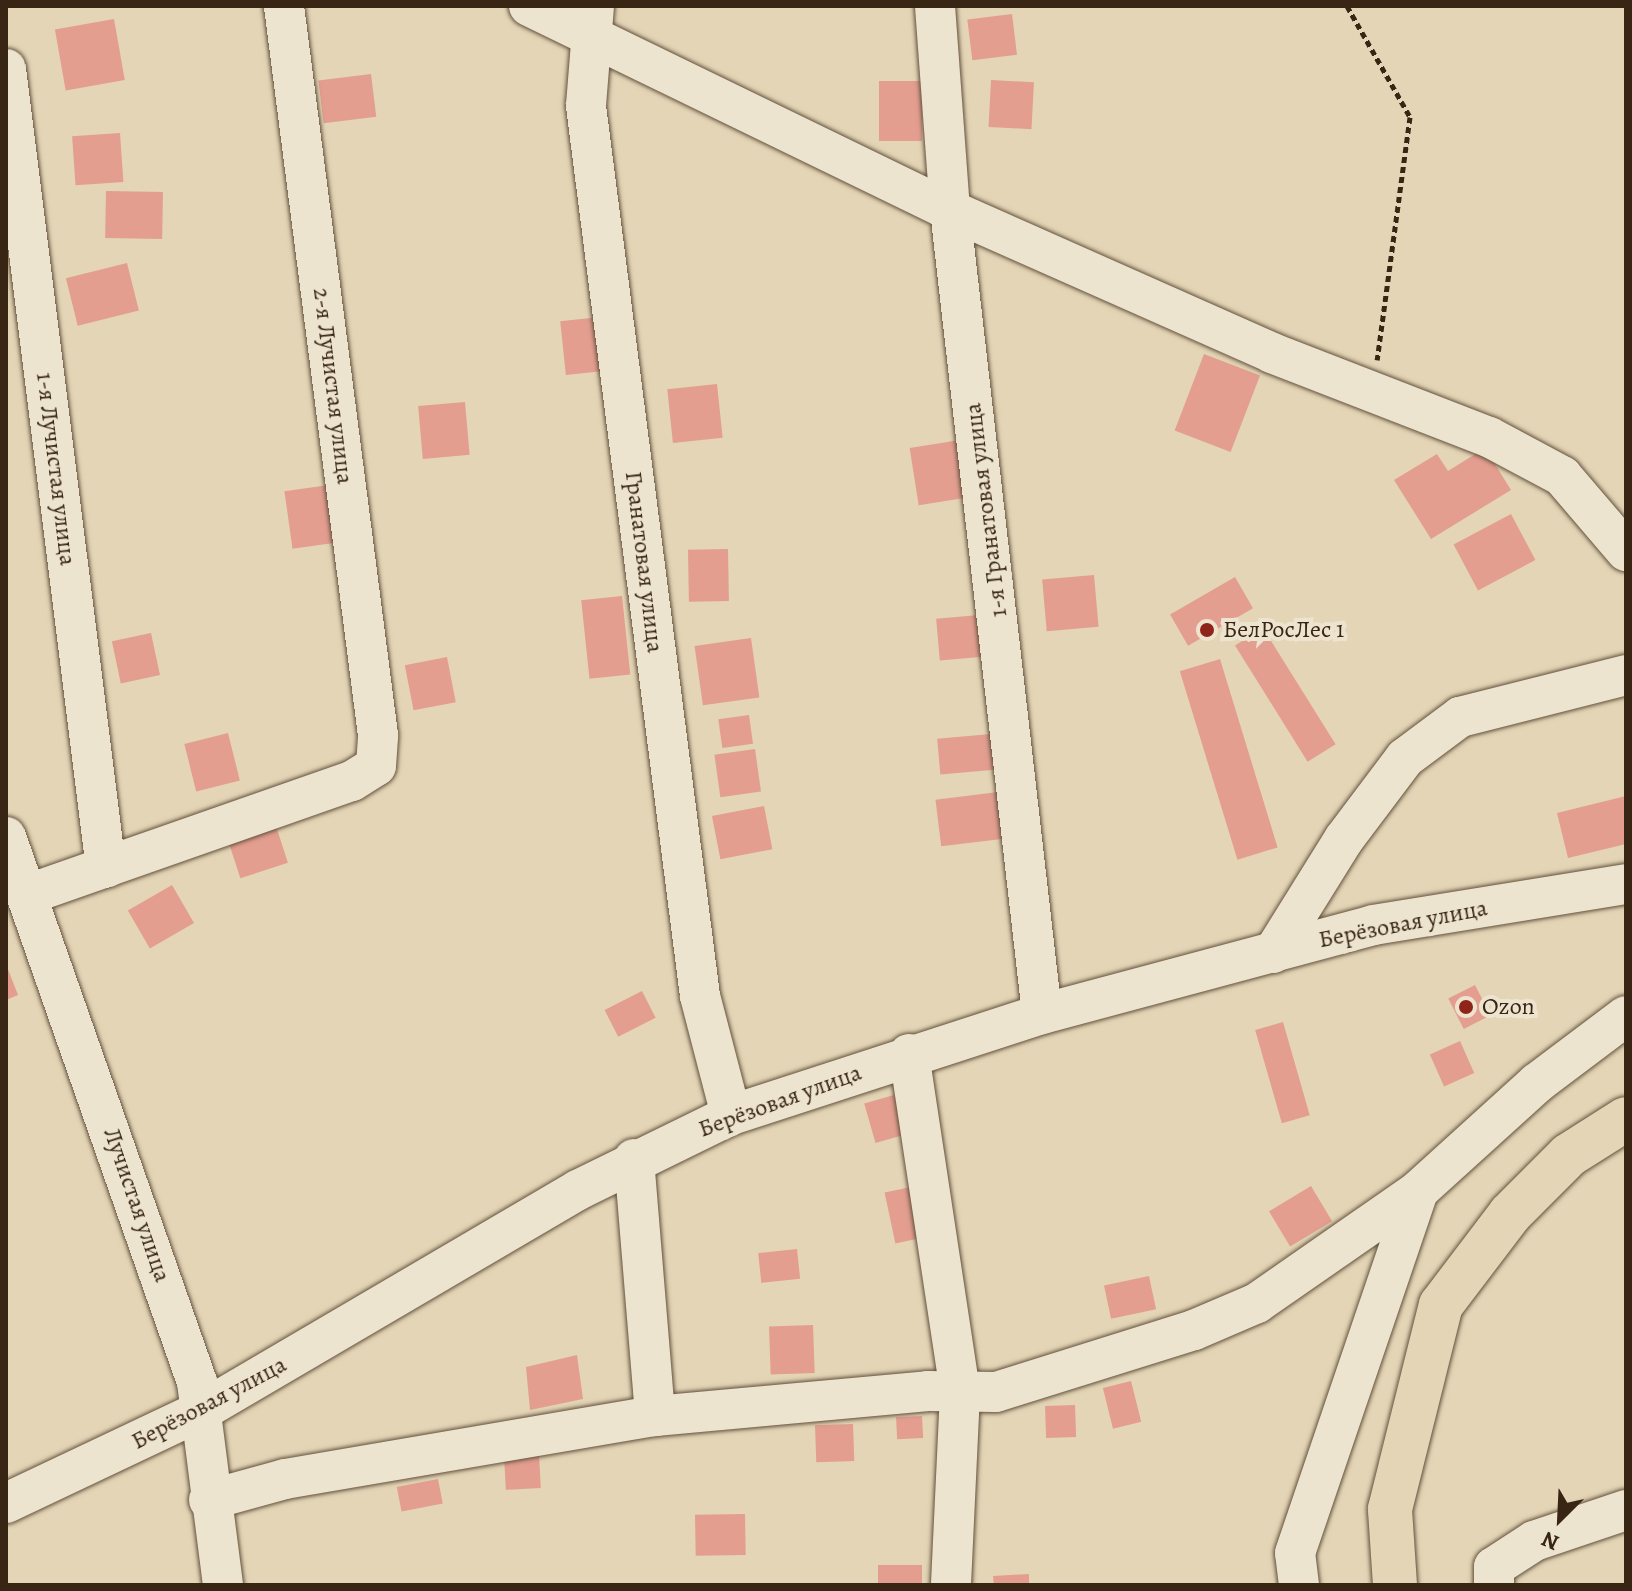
<!DOCTYPE html>
<html>
<head>
<meta charset="utf-8">
<style>
  body { margin:0 }
  #map { position:relative; width:1632px; height:1591px; overflow:hidden; background:#e3d5b6; font-family:Alegreya,serif }
  div>[style] { position:absolute }
  [style*='--x'] { left:calc(var(--x)*1px); top:calc(var(--y)*1px); width:calc(var(--w)*1px); rotate:calc(var(--a)*1deg) }
  .building>* { inset:0; background:#e39e90; transform-origin:0 0 }
  .path>* { height:5px; margin-top:-2.5px; transform-origin:0; background:repeating-linear-gradient(90deg,#382514 0 6px,transparent 0 10px) }
  .roads { filter:drop-shadow(0 0 2px #63513c) drop-shadow(0 0 2px #63513c) }
  .minor>* { height:40px; margin:-20px; padding:0 20px; transform-origin:20px; border-radius:20px; background:#ede4d0 }
  .major>* { height:44px; margin:-22px; padding:0 22px; transform-origin:22px; border-radius:22px; background:#e3d5b6 }
  .dots>* { width:22px; height:22px; translate:-50% -50%; box-sizing:border-box; border:4px solid #ede4d0; border-radius:50% }
  span { translate:-50% -50%; white-space:nowrap; text-align:center; line-height:1.15; -webkit-text-stroke:8px #ede4d0; paint-order:stroke }
  .street-label { font-size:24px; color:#382514 }
  .poi-label { font-size:24px; color:#382514 }
  .left { translate:0 -50%; text-align:left }
  .frame { position:absolute; inset:0; border:8px solid #382514; pointer-events:none }
  .north { position:absolute; left:1520px; top:1479px; width:80px; height:80px; -webkit-text-stroke:6px #ede4d0; paint-order:stroke; rotate:204deg; font-size:22px; font-weight:700; line-height:32px; text-align:center; color:#382514 }
  .north::after { content:''; display:block; margin:auto; width:28px; height:36px; background:#382514; clip-path:polygon(50% 0,100% 100%,50% 72%,0 100%) }
</style>
</head>
<body>
<div id="map">
  <div class="building">
    <div style="left:1012px;top:14px;width:41px;height:45px;rotate:83deg"></div>
    <div style="left:114px;top:19px;width:62px;height:60px;rotate:80deg"></div>
    <div style="left:371px;top:74px;width:43px;height:53px;rotate:83deg"></div>
    <div style="left:991px;top:80px;width:43px;height:47px;rotate:3deg"></div>
    <div style="left:879px;top:81px;width:43px;height:60px"></div>
    <div style="left:120px;top:133px;width:49px;height:48px;rotate:86deg"></div>
    <div style="left:106px;top:191px;width:57px;height:47px;rotate:1deg"></div>
    <div style="left:127px;top:263px;width:49px;height:63px;rotate:76deg"></div>
    <div style="left:600px;top:317px;width:54px;height:40px;rotate:84deg"></div>
    <div style="left:1204px;top:354px;width:60px;height:82px;rotate:21deg"></div>
    <div style="left:717px;top:384px;width:54px;height:50px;rotate:84deg"></div>
    <div style="left:465px;top:402px;width:53px;height:47px;rotate:85deg"></div>
    <div style="left:960px;top:440px;width:58px;height:51px;rotate:81deg"></div>
    <div style="clip-path:polygon(1485px 448px,1511px 490px,1431px 539px,1394px 480px,1437px 454px,1448px 471px)"></div>
    <div style="left:329px;top:485px;width:58px;height:45px;rotate:82deg"></div>
    <div style="left:1511px;top:514px;width:52px;height:65px;rotate:62deg"></div>
    <div style="left:728px;top:549px;width:52px;height:40px;rotate:89deg"></div>
    <div style="left:1094px;top:575px;width:52px;height:52px;rotate:85deg"></div>
    <div style="left:1235px;top:577px;width:36px;height:75px;rotate:60deg"></div>
    <div style="left:622px;top:596px;width:79px;height:41px;rotate:84deg"></div>
    <div style="left:979px;top:615px;width:42px;height:43px;rotate:85deg"></div>
    <div style="left:1263px;top:628px;width:137px;height:33px;rotate:58deg"></div>
    <div style="left:151px;top:633px;width:43px;height:40px;rotate:78deg"></div>
    <div style="left:751px;top:638px;width:60px;height:57px;rotate:82deg"></div>
    <div style="left:447px;top:657px;width:46px;height:43px;rotate:79deg"></div>
    <div style="left:1220px;top:659px;width:197px;height:42px;rotate:73deg"></div>
    <div style="left:749px;top:715px;width:29px;height:31px;rotate:82deg"></div>
    <div style="left:228px;top:733px;width:49px;height:45px;rotate:76deg"></div>
    <div style="left:991px;top:734px;width:36px;height:54px;rotate:85deg"></div>
    <div style="left:755px;top:749px;width:43px;height:41px;rotate:82deg"></div>
    <div style="left:998px;top:792px;width:47px;height:63px;rotate:83deg"></div>
    <div style="clip-path:polygon(1626px 796px,1626px 844px,1568px 858px,1557px 813px)"></div>
    <div style="left:764px;top:806px;width:44px;height:53px;rotate:79deg"></div>
    <div style="left:274px;top:820px;width:45px;height:50px;rotate:72deg"></div>
    <div style="left:172px;top:885px;width:44px;height:51px;rotate:60deg"></div>
    <div style="clip-path:polygon(6px 964px,18px 995px,6px 1000px)"></div>
    <div style="left:1475px;top:985px;width:34px;height:30px;rotate:63deg"></div>
    <div style="left:642px;top:991px;width:30px;height:42px;rotate:63deg"></div>
    <div style="left:1283px;top:1022px;width:97px;height:29px;rotate:74deg"></div>
    <div style="left:1460px;top:1041px;width:35px;height:33px;rotate:66deg"></div>
    <div style="left:894px;top:1095px;width:41px;height:31px;rotate:74deg"></div>
    <div style="left:1311px;top:1186px;width:41px;height:49px;rotate:59deg"></div>
    <div style="left:911px;top:1187px;width:52px;height:27px;rotate:78deg"></div>
    <div style="left:797px;top:1249px;width:30px;height:39px;rotate:84deg"></div>
    <div style="left:1149px;top:1276px;width:34px;height:46px;rotate:78deg"></div>
    <div style="left:813px;top:1325px;width:48px;height:44px;rotate:88deg"></div>
    <div style="clip-path:polygon(577px 1355px,583px 1399px,530px 1410px,526px 1367px)"></div>
    <div style="left:1131px;top:1381px;width:42px;height:29px;rotate:76deg"></div>
    <div style="left:1075px;top:1405px;width:32px;height:30px;rotate:88deg"></div>
    <div style="left:922px;top:1416px;width:22px;height:26px;rotate:87deg"></div>
    <div style="left:853px;top:1424px;width:37px;height:38px;rotate:88deg"></div>
    <div style="left:539px;top:1454px;width:34px;height:35px;rotate:87deg"></div>
    <div style="left:438px;top:1479px;width:25px;height:42px;rotate:79deg"></div>
    <div style="left:745px;top:1514px;width:41px;height:50px;rotate:89deg"></div>
    <div style="left:878px;top:1565px;width:44px;height:20px"></div>
    <div style="clip-path:polygon(1029px 1574px,1029px 1585px,994px 1585px,993px 1576px)"></div>
  </div>
  <div class="path">
    <div style="--x:1347;--y:6;--w:128;--a:60.4"></div>
    <div style="--x:1410;--y:117;--w:245;--a:97.7"></div>
  </div>
  <div class="roads">
    <div class="minor">
      <div style="--x:529;--y:6;--w:468;--a:25.9"></div>
      <div style="--x:950;--y:210;--w:352;--a:23.9"></div>
      <div style="--x:1272;--y:353;--w:233;--a:21.2"></div>
      <div style="--x:1489;--y:437;--w:83;--a:28.1"></div>
      <div style="--x:1562;--y:476;--w:99;--a:49.5"></div>
      <div style="--x:594;--y:6;--w:100;--a:94.6"></div>
      <div style="--x:586;--y:106;--w:897;--a:82.7"></div>
      <div style="--x:700;--y:996;--w:123;--a:75.4"></div>
      <div style="--x:935;--y:6;--w:205;--a:85.8"></div>
      <div style="--x:950;--y:210;--w:809;--a:83.47"></div>
      <div style="--x:6;--y:69;--w:805;--a:82.87"></div>
      <div style="--x:6;--y:837;--w:577;--a:70.69"></div>
      <div style="--x:197;--y:1382;--w:205;--a:82.7"></div>
      <div style="--x:29;--y:894;--w:342;--a:-19.3"></div>
      <div style="--x:352;--y:781;--w:28;--a:-32"></div>
      <div style="--x:376;--y:766;--w:31;--a:-86"></div>
      <div style="--x:378;--y:735;--w:735;--a:-97.35"></div>
      <div style="--x:1273;--y:953;--w:134;--a:-58.1"></div>
      <div style="--x:1344;--y:839;--w:101;--a:-53"></div>
      <div style="--x:1405;--y:758;--w:69;--a:-36.7"></div>
      <div style="--x:1460;--y:717;--w:171;--a:-14.2"></div>
      <div style="--x:909;--y:1054;--w:343;--a:81.4"></div>
      <div style="--x:960;--y:1393;--w:192;--a:92.7"></div>
      <div style="--x:634;--y:1159;--w:258;--a:85.3"></div>
      <div style="--x:209;--y:1500;--w:79;--a:-15.4"></div>
      <div style="--x:285;--y:1479;--w:375;--a:-9.7"></div>
      <div style="--x:655;--y:1416;--w:274;--a:-5.2"></div>
      <div style="--x:928;--y:1391;--w:68;--a:0.8"></div>
      <div style="--x:996;--y:1392;--w:207;--a:-17.4"></div>
      <div style="--x:1194;--y:1330;--w:69;--a:-23.2"></div>
      <div style="--x:1257;--y:1303;--w:196;--a:-34.8"></div>
      <div style="--x:1418;--y:1191;--w:161;--a:-42.2"></div>
      <div style="--x:1537;--y:1083;--w:111;--a:-37"></div>
      <div style="--x:6;--y:1503;--w:218;--a:-25.3"></div>
      <div style="--x:203;--y:1410;--w:435;--a:-30.4"></div>
      <div style="--x:578;--y:1190;--w:170;--a:-26.1"></div>
      <div style="--x:731;--y:1115;--w:327;--a:-18"></div>
      <div style="--x:1042;--y:1014;--w:343;--a:-15"></div>
      <div style="--x:1373;--y:925;--w:256;--a:-9.2"></div>
      <div style="--x:1299;--y:1585;--w:32;--a:-97"></div>
      <div style="--x:1295;--y:1553;--w:382;--a:-71.2"></div>
      <div style="--x:1494;--y:1585;--w:18;--a:-90"></div>
      <div style="--x:1494;--y:1567;--w:48;--a:-33"></div>
      <div style="--x:1534;--y:1541;--w:97;--a:-18.6"></div>
    </div>
    <div class="major">
      <div style="--x:1395;--y:1585;--w:76;--a:-93.8"></div>
      <div style="--x:1390;--y:1509;--w:210;--a:-76"></div>
      <div style="--x:1441;--y:1305;--w:114;--a:-52.8"></div>
      <div style="--x:1510;--y:1214;--w:83;--a:-45"></div>
      <div style="--x:1569;--y:1155;--w:67;--a:-32.3"></div>
    </div>
  </div>
  <div class="dots">
    <div style="left:1207px;top:630px;background:#8f2418"></div>
    <div style="left:1466px;top:1007px;background:#8f2418"></div>
  </div>
  <div class="street-label">
    <span style="left:333px;top:386px;rotate:83deg">2-я Лучистая улица</span>
    <span style="left:56px;top:469px;rotate:83deg">1-я Лучистая улица</span>
    <span style="left:986px;top:510px;rotate:-97deg">1-я Гранатовая улица</span>
    <span style="left:644px;top:562px;rotate:83deg">Гранатовая улица</span>
    <span style="left:1403px;top:924px;rotate:-11deg">Берёзовая улица</span>
    <span style="left:780px;top:1101px;rotate:-20deg">Берёзовая улица</span>
    <span style="left:137px;top:1205px;rotate:71deg">Лучистая улица</span>
    <span style="left:209px;top:1403px;rotate:-28deg">Берёзовая улица</span>
  </div>
  <div class="poi-label">
    <span class="left" style="left:1223px;top:630px">БелРосЛес 1</span>
    <span class="left" style="left:1482px;top:1007px">Ozon</span>
  </div>
  <div class="frame"></div>
  <div class="north">N</div>
</div>
</body>
</html>
